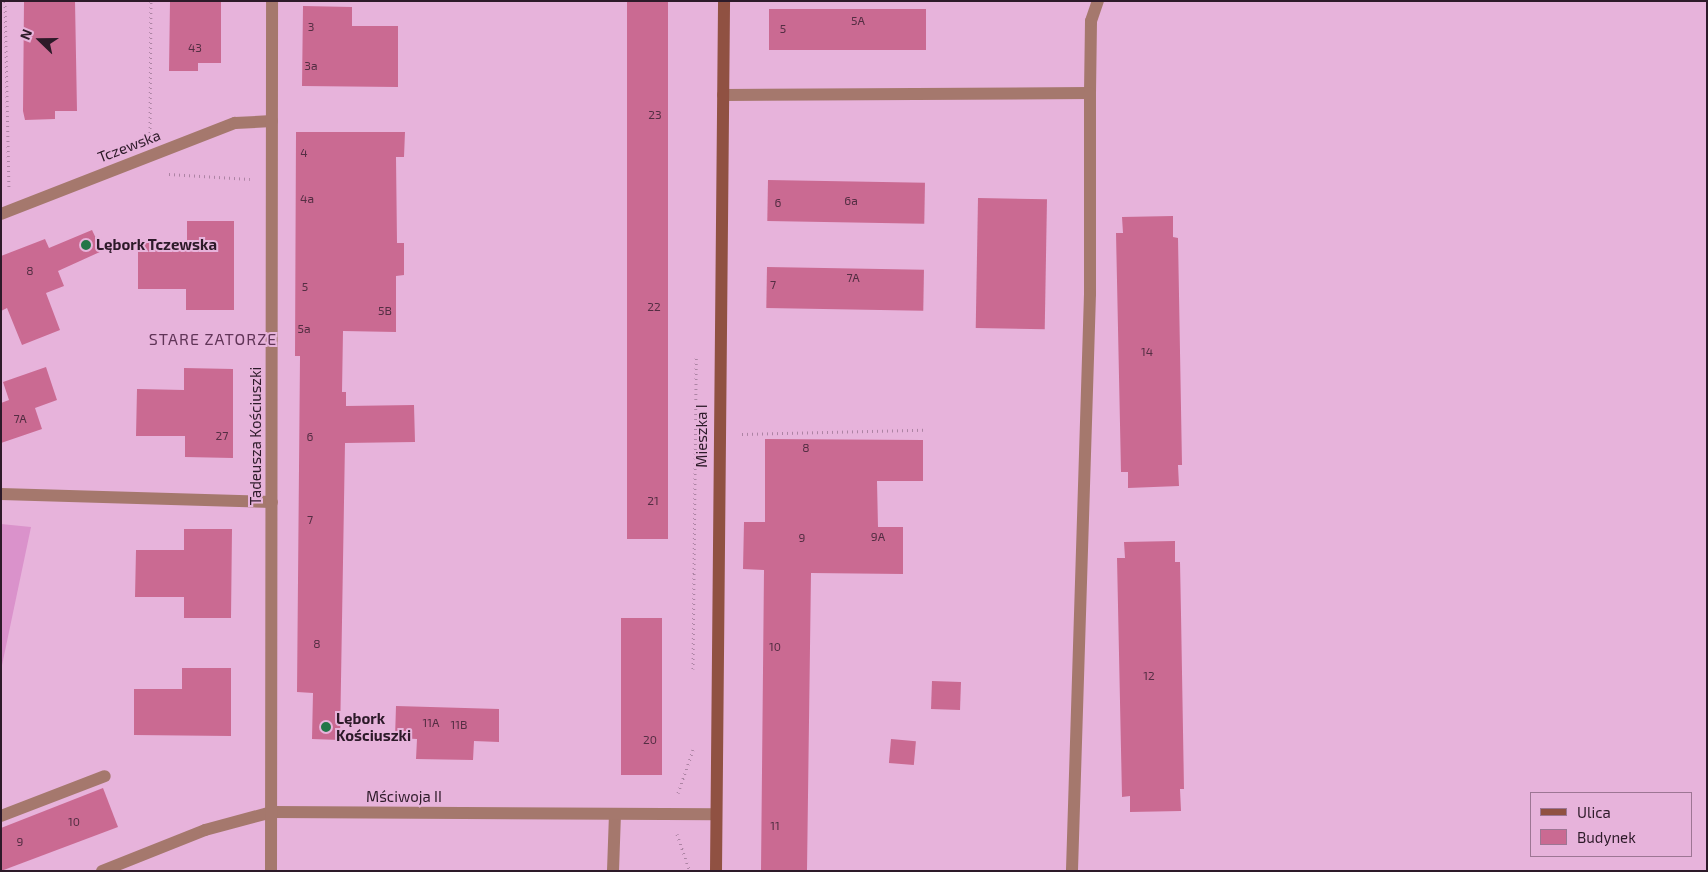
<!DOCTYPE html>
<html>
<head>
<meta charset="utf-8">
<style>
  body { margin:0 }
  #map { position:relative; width:1708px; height:872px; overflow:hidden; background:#e7b3db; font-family:"Exo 2",sans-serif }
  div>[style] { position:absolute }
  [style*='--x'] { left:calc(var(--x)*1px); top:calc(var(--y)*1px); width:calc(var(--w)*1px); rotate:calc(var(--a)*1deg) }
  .green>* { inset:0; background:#da92cb }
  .building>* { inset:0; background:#ca6a92; transform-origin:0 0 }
  .path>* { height:3px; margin-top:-1.5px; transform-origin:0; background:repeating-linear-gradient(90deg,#ad84a4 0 1px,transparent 0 5px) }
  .lane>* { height:12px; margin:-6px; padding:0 6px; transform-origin:6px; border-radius:6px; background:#a5786d }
  .street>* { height:12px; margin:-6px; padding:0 6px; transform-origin:6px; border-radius:6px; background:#a5786d }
  .secondary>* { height:12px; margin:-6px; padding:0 6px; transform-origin:6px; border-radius:6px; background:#905142 }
  .dots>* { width:14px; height:14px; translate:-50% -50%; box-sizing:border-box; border:2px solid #e7b3db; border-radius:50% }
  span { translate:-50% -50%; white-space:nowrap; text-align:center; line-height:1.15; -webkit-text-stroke:4px #e7b3db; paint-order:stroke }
  .number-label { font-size:12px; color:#542e43 }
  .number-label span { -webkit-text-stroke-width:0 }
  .street-label { font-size:15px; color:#2d1a29 }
  .poi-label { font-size:15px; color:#2d1a29; font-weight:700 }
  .left { translate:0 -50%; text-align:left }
  .neighbourhood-label { font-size:16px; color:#613558; letter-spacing:1px }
  .frame { position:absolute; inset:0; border:2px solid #2d1a29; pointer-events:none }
  .legend { position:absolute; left:1530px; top:792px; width:162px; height:65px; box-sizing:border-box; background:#e7b3db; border:1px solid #9d7694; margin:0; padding:6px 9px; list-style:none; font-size:15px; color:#2d1a29 }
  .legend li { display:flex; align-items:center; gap:10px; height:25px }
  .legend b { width:25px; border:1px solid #9d7694 }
  .north { position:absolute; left:15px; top:15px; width:50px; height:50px; -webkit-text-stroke:4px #e7b3db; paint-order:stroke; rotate:292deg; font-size:14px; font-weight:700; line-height:20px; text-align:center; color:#2d1a29 }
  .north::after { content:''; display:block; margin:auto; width:18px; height:22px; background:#2d1a29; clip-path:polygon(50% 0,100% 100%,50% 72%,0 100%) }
</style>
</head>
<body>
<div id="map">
  <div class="green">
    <div style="clip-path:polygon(1px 524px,31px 527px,1px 670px)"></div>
  </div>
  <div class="building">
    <div style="clip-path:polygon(24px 1px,75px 1px,77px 111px,55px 111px,55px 119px,25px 120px,23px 111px)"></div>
    <div style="clip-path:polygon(170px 1px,221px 1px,221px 63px,198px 63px,198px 71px,169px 71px)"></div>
    <div style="left:627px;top:1px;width:41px;height:538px"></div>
    <div style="clip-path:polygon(303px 6px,352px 7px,352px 26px,398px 26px,398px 87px,302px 86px)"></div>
    <div style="left:769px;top:9px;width:157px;height:41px"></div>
    <div style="clip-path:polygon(296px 132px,405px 132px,404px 157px,396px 157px,397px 243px,404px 243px,404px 275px,396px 276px,396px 332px,343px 331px,342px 392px,346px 392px,346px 406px,414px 405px,415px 442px,345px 443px,340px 740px,312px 739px,313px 693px,297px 692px,300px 356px,295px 356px)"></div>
    <div style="left:768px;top:180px;width:157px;height:41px;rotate:1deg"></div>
    <div style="left:978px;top:198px;width:69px;height:130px;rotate:1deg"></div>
    <div style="clip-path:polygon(1173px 216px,1173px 237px,1178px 238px,1182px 465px,1178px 465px,1179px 486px,1128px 488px,1128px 472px,1121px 472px,1116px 233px,1123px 233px,1122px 217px)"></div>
    <div style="clip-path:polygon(187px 221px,234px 221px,234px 310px,186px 310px,186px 289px,138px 289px,138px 242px,187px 242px)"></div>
    <div style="clip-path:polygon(92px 230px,102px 251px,58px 271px,64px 286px,46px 293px,60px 330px,22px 345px,7px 308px,1px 311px,1px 256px,45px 239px,49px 248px)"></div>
    <div style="left:767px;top:267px;width:157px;height:41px;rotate:1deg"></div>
    <div style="clip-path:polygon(46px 367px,57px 400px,35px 408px,42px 429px,1px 443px,1px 403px,9px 400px,3px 382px)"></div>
    <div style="clip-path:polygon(184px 368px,233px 369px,233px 458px,185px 457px,185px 436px,136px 436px,137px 389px,184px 390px)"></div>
    <div style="clip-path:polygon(765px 439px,923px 440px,923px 481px,877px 481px,878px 527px,903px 527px,903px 574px,811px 573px,807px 871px,761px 871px,764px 570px,743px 569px,744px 522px,765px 522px)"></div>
    <div style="clip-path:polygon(184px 529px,232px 529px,231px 618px,184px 618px,184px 597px,135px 597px,136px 550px,184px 550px)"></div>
    <div style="clip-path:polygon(1175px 541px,1175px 562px,1180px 562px,1181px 614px,1184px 789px,1180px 789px,1181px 811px,1130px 812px,1130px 796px,1122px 797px,1117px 558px,1125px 558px,1124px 542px)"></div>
    <div style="left:621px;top:618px;width:41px;height:157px"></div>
    <div style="clip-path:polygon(182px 668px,231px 668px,231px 736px,134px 735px,134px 689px,182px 689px)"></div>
    <div style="left:932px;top:681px;width:29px;height:28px;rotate:2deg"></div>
    <div style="clip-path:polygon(396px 706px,499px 709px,499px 742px,474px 741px,473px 760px,416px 759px,417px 739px,395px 738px)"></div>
    <div style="left:891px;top:739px;width:25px;height:24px;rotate:5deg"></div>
    <div style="clip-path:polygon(103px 788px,118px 827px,1px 871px,1px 828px)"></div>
  </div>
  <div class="path">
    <div style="--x:5;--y:1;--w:187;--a:88.8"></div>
    <div style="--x:150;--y:133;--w:132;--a:-89.6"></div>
    <div style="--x:169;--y:174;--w:81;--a:3.5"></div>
    <div style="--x:742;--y:434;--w:182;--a:-1.3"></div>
    <div style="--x:693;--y:669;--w:312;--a:-89.4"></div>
    <div style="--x:678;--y:793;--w:46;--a:-70.8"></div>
    <div style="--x:677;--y:834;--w:39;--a:71"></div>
  </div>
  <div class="lane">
    <div style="--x:1090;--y:93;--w:72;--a:-89.2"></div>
    <div style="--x:1091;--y:21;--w:21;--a:-71"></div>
    <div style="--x:1;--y:494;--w:271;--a:1.7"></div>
    <div style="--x:1;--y:816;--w:111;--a:-21"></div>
    <div style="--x:613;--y:871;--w:57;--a:-88"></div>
  </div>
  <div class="street">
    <div style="--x:723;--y:95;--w:367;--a:-0.3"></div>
    <div style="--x:1090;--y:93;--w:201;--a:90"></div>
    <div style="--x:1090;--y:294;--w:577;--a:91.79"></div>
    <div style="--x:1;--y:214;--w:251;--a:-21.3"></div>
    <div style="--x:235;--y:123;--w:37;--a:-3"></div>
    <div style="--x:102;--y:871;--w:111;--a:-21.7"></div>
    <div style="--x:205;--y:830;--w:69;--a:-15"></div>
    <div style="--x:272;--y:812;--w:444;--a:0.3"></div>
    <div style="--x:271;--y:871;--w:870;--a:-89.93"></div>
  </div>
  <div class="secondary">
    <div style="--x:716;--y:871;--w:870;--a:-89.47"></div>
  </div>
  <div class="dots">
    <div style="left:86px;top:245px;background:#237648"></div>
    <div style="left:326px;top:727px;background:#237648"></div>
  </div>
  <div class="number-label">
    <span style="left:858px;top:21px">5A</span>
    <span style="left:311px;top:27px">3</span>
    <span style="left:783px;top:29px">5</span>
    <span style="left:195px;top:48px">43</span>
    <span style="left:311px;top:66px">3a</span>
    <span style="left:655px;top:115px">23</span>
    <span style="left:304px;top:153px">4</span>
    <span style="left:307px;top:199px">4a</span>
    <span style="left:851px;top:201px">6a</span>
    <span style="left:778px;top:203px">6</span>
    <span style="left:30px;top:271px">8</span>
    <span style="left:853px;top:278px">7A</span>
    <span style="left:773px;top:285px">7</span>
    <span style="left:305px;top:287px">5</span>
    <span style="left:654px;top:307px">22</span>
    <span style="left:385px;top:311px">5B</span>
    <span style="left:304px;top:329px">5a</span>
    <span style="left:1147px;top:352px">14</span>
    <span style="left:20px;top:419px">7A</span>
    <span style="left:222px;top:436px">27</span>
    <span style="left:310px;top:437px">6</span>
    <span style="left:806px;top:448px">8</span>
    <span style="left:653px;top:501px">21</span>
    <span style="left:310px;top:520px">7</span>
    <span style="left:878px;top:537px">9A</span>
    <span style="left:802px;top:538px">9</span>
    <span style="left:317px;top:644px">8</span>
    <span style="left:775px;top:647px">10</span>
    <span style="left:1149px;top:676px">12</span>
    <span style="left:431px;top:723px">11A</span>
    <span style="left:459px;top:725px">11B</span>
    <span style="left:650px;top:740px">20</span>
    <span style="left:74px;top:822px">10</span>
    <span style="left:775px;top:826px">11</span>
    <span style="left:20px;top:842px">9</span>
  </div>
  <div class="street-label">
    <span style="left:129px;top:146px;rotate:-21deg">Tczewska</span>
    <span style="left:256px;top:436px;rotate:-90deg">Tadeusza Kościuszki</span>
    <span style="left:702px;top:436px;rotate:-90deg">Mieszka I</span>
    <span style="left:404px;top:797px">Mściwoja II</span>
  </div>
  <div class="poi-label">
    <span class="left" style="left:96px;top:245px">Lębork Tczewska</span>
    <span class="left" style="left:336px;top:727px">Lębork<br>Kościuszki</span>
  </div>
  <div class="neighbourhood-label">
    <span style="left:213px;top:339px">STARE ZATORZE</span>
  </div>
  <div class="frame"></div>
  <ul class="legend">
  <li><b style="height:6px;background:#905142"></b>Ulica</li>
  <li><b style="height:14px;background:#ca6a92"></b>Budynek</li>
  </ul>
  <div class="north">N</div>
</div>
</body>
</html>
